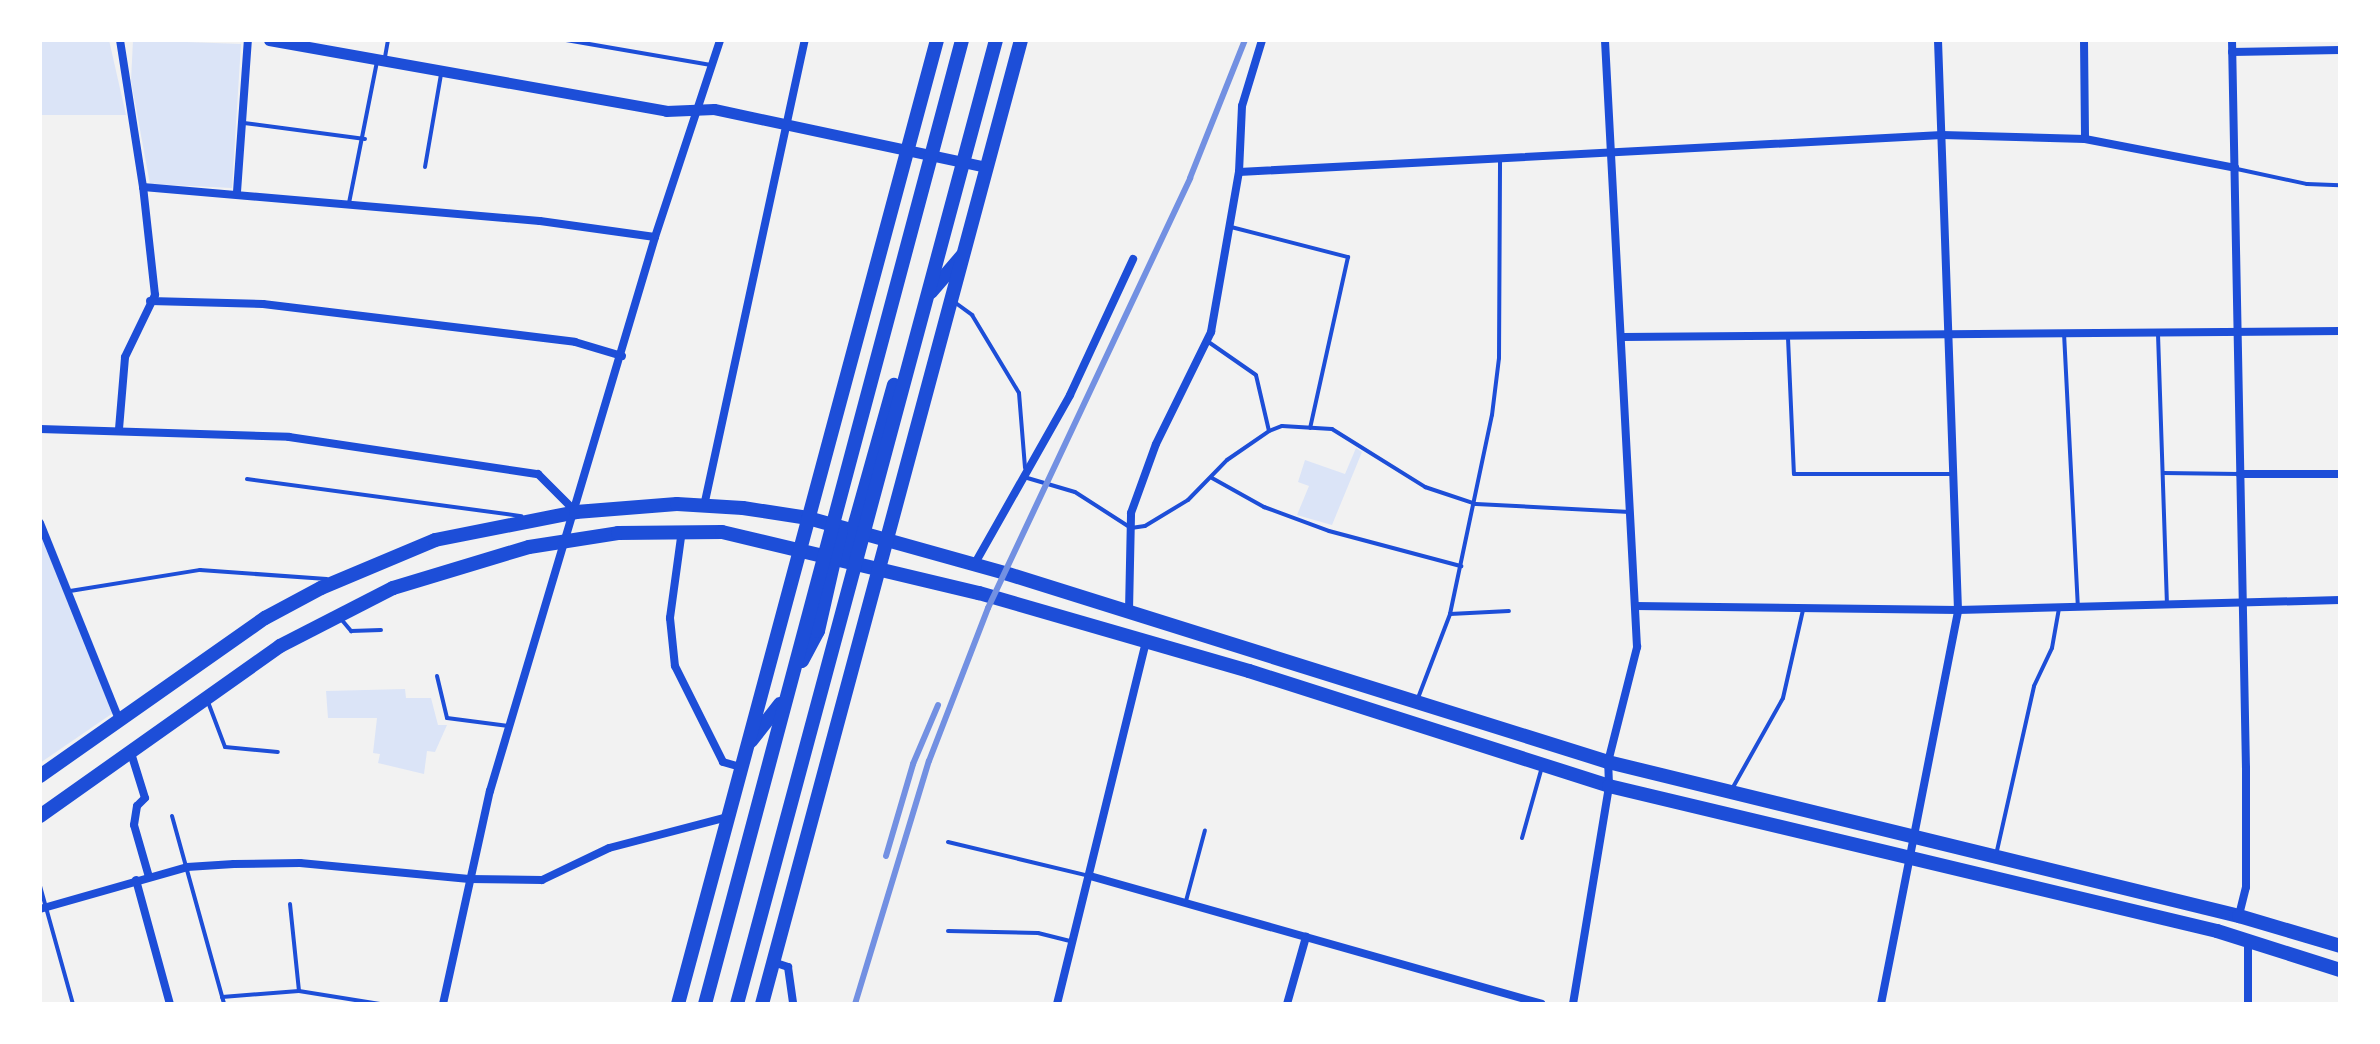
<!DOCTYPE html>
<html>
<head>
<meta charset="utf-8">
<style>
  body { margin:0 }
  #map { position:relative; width:2380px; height:1044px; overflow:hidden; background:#f2f2f2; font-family:Raleway,sans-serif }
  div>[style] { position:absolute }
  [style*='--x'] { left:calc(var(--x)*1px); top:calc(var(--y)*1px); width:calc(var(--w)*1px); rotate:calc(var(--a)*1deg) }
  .green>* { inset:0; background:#dbe4f7 }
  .service>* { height:4px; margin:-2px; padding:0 2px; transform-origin:2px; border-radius:2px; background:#1d4ed8 }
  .minor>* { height:8px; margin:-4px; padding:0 4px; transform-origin:4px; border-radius:4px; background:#1d4ed8 }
  .tertiary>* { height:11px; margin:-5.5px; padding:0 5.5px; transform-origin:5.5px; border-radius:5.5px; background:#1d4ed8 }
  .primary>* { height:14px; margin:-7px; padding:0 7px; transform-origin:7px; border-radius:7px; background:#1d4ed8 }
  .trunk>* { height:14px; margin:-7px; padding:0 7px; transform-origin:7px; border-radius:7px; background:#1d4ed8 }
  .rail>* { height:6px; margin:-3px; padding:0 3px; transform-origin:3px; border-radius:3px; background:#7290e2 }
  span { translate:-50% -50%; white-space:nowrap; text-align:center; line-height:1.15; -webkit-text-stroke:7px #fff; paint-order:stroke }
  .frame { position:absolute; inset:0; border:42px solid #fff; pointer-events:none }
</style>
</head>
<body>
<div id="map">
  <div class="green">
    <div style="clip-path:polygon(40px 40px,109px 40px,126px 115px,40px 115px)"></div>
    <div style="clip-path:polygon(133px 40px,241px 44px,232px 188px,150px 184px,131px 81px)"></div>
    <div style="clip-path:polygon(1356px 448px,1362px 452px,1332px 525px,1297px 515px,1309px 486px,1298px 482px,1305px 460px,1345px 474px)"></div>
    <div style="clip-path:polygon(40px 528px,113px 713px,40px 763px)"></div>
    <div style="clip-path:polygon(405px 689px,406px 698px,431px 698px,438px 725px,447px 725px,435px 752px,427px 751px,424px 774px,378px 763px,380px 754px,373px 753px,377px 718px,328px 718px,326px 691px)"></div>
  </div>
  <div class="service">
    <div style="--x:566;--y:40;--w:147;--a:9.8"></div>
    <div style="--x:385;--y:57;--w:17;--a:-80"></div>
    <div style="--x:244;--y:123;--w:122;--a:7.5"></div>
    <div style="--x:425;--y:167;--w:94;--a:-80.2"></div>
    <div style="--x:2237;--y:169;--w:72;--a:12.1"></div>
    <div style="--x:2307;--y:184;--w:33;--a:2"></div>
    <div style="--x:349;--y:203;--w:145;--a:-78.8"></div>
    <div style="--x:1231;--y:227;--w:121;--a:14.4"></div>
    <div style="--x:1348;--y:257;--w:175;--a:102.5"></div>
    <div style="--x:953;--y:301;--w:24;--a:36"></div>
    <div style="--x:972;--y:315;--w:91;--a:58.9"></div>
    <div style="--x:1019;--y:393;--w:75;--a:85.4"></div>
    <div style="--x:2064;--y:333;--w:273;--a:87.1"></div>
    <div style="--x:2158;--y:334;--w:269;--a:88.1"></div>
    <div style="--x:1788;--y:338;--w:136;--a:87.5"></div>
    <div style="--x:1794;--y:474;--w:159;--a:0"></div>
    <div style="--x:1269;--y:431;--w:14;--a:-21"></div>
    <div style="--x:1282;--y:426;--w:50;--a:3.4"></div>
    <div style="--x:1332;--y:429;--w:110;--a:31.9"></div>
    <div style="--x:1425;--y:487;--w:54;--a:18.4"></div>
    <div style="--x:1476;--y:504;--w:154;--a:3"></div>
    <div style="--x:2163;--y:473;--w:77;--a:0.7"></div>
    <div style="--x:1024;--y:477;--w:53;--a:16.4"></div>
    <div style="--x:1075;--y:492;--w:67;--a:32.7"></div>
    <div style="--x:1131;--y:528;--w:14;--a:-8"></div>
    <div style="--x:1145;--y:526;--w:50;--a:-31.2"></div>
    <div style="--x:1188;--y:500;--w:56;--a:-45.7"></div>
    <div style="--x:1227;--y:460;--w:51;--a:-34.6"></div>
    <div style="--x:1269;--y:431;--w:57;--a:-103.1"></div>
    <div style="--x:1256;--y:375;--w:60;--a:-145.2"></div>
    <div style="--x:1212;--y:478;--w:60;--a:29.1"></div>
    <div style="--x:1264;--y:507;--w:69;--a:20.3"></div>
    <div style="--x:1329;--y:531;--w:137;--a:14.9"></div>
    <div style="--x:247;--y:479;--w:277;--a:7.7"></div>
    <div style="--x:70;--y:591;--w:132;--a:-9.2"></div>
    <div style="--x:200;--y:570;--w:127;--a:4.1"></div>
    <div style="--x:1450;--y:614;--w:59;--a:-2.9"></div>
    <div style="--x:341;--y:619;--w:16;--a:50"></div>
    <div style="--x:351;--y:631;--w:30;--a:-2"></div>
    <div style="--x:437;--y:676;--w:43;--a:76.6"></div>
    <div style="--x:447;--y:718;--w:62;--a:7.5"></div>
    <div style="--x:1418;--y:698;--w:90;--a:-69.1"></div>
    <div style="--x:1450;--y:614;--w:203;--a:-78.1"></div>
    <div style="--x:1492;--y:415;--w:57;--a:-83"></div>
    <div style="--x:1499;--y:358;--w:200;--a:-89.7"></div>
    <div style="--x:208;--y:702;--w:48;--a:69.3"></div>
    <div style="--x:225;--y:747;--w:53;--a:5.4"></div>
    <div style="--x:1732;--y:789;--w:104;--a:-60.7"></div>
    <div style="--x:1783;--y:698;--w:90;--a:-77.2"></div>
    <div style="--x:172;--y:816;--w:195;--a:74.5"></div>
    <div style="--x:1522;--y:838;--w:74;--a:-74.3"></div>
    <div style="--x:948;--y:842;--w:146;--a:13.5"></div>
    <div style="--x:1996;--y:855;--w:173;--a:-77.3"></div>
    <div style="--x:2034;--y:686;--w:42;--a:-64.7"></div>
    <div style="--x:2052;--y:648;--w:40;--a:-80"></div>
    <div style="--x:40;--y:886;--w:123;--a:74.4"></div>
    <div style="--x:1186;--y:901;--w:73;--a:-75"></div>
    <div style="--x:290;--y:904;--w:87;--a:84.1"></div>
    <div style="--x:948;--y:931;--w:90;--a:1.3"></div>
    <div style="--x:1038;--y:933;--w:34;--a:14"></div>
    <div style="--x:222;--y:997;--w:77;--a:-4.5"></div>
    <div style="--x:299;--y:991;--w:82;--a:9.1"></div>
  </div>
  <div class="minor">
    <div style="--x:120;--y:40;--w:149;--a:81.1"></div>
    <div style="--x:143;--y:187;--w:398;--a:4.9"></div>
    <div style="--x:540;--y:221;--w:116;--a:7.9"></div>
    <div style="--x:2084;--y:40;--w:99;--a:89.4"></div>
    <div style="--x:2232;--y:40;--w:728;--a:88.9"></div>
    <div style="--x:2246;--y:768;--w:119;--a:90"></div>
    <div style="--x:2246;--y:887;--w:30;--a:104"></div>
    <div style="--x:2232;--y:52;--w:108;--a:-1.1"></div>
    <div style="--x:1239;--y:172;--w:704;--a:-3.01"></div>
    <div style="--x:1942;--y:135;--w:143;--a:1.6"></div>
    <div style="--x:2085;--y:139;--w:153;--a:10.9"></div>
    <div style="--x:237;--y:192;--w:152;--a:-85.9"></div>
    <div style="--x:150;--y:301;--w:113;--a:1.5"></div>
    <div style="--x:263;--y:304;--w:314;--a:6.9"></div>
    <div style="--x:575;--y:342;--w:49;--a:16.6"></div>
    <div style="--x:1622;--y:337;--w:718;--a:-0.48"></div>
    <div style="--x:40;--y:429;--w:249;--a:1.8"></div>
    <div style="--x:289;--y:437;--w:252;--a:8.5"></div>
    <div style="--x:538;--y:474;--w:52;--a:45"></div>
    <div style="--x:119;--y:429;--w:72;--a:-85.2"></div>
    <div style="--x:125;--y:357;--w:69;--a:-64.2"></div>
    <div style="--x:155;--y:295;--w:109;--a:-96.3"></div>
    <div style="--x:2240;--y:474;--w:100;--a:0"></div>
    <div style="--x:704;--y:506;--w:477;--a:-77.8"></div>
    <div style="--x:40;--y:523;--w:214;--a:68.1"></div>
    <div style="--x:682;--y:530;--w:89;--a:97.8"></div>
    <div style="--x:670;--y:618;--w:48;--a:84.1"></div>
    <div style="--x:675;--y:666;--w:107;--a:63.4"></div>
    <div style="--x:723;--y:762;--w:19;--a:16"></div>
    <div style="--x:974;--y:565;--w:195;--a:-60.5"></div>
    <div style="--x:1070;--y:395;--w:150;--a:-65.1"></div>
    <div style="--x:1635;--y:606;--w:323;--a:0.7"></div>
    <div style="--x:1958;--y:610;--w:382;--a:-1.5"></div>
    <div style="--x:1129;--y:611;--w:98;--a:-88.8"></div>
    <div style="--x:1131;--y:513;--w:73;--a:-70.1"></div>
    <div style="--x:1156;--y:444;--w:125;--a:-63.8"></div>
    <div style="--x:1211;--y:332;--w:162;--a:-80.1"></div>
    <div style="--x:1239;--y:172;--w:66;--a:-87.4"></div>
    <div style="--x:1242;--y:106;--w:69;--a:-73.1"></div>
    <div style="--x:131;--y:753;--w:47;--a:72.7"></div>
    <div style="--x:145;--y:798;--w:11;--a:135"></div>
    <div style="--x:137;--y:806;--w:19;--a:99"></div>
    <div style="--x:134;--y:825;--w:54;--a:73.9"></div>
    <div style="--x:1090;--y:876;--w:469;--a:15.8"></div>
    <div style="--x:136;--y:880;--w:129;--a:74.7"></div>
    <div style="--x:40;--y:909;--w:153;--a:-15.9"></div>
    <div style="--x:187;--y:867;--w:47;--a:-3.7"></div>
    <div style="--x:234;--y:864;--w:66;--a:-0.9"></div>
    <div style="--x:300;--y:863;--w:170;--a:5.4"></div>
    <div style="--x:469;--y:879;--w:73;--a:0.8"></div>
    <div style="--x:542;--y:880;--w:74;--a:-25.5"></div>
    <div style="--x:609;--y:848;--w:123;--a:-14.6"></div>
    <div style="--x:773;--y:962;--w:16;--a:18"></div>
    <div style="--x:788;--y:967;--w:37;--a:82"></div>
    <div style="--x:443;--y:1004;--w:218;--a:-77.6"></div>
    <div style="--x:490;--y:791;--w:578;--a:-73.41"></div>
    <div style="--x:655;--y:237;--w:207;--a:-71.7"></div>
    <div style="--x:1057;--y:1004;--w:373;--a:-76.2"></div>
    <div style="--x:1287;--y:1004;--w:70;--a:-74.2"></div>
    <div style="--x:1573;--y:1004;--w:221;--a:-80.6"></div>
    <div style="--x:1609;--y:786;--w:24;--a:-92"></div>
    <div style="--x:1608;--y:762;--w:119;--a:-75.8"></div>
    <div style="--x:1637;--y:647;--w:608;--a:-93.02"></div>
    <div style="--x:1881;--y:1004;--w:401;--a:-78.9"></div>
    <div style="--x:1958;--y:610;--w:570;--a:-92.01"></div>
    <div style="--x:2248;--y:1004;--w:64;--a:-90"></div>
  </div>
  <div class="tertiary">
    <div style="--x:269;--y:40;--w:403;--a:10.1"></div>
    <div style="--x:666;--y:111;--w:48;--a:-2.4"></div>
    <div style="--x:714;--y:109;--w:279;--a:12"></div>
  </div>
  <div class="primary">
    <div style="--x:40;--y:776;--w:275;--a:-35.1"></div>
    <div style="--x:265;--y:618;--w:64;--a:-28.2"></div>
    <div style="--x:321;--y:588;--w:124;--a:-22.8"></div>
    <div style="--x:435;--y:540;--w:144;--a:-11.2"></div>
    <div style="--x:576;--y:512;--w:101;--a:-4.5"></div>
    <div style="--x:677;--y:504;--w:66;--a:3.5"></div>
    <div style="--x:743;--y:508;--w:66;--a:8.7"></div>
    <div style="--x:808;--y:518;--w:205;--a:15.6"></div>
    <div style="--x:1005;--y:573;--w:632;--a:17.4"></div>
    <div style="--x:1608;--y:762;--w:650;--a:13.72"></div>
    <div style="--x:2239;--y:916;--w:105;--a:16.5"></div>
    <div style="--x:40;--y:816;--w:294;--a:-35.3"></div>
    <div style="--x:280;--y:646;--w:127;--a:-27.2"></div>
    <div style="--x:393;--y:588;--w:142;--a:-16.8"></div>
    <div style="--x:529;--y:547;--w:90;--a:-8.9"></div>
    <div style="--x:618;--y:533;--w:104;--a:-0.6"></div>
    <div style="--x:722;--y:532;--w:264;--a:13.4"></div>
    <div style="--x:979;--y:593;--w:281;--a:16.1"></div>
    <div style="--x:1249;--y:671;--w:378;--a:17.7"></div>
    <div style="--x:1609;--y:786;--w:625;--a:13.41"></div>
    <div style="--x:2217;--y:931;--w:129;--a:17.6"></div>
  </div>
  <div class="trunk">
    <div style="--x:931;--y:292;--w:48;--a:-49.3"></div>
    <div style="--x:845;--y:559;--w:181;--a:-74.3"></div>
    <div style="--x:802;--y:661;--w:34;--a:-62"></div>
    <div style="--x:818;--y:631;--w:104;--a:-77.2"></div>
    <div style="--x:751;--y:741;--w:47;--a:-51.9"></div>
    <div style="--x:678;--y:1004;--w:998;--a:-74.96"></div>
    <div style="--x:705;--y:1004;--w:998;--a:-75.07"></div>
    <div style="--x:737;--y:1004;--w:998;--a:-74.96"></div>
    <div style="--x:762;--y:1004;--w:998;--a:-74.96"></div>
  </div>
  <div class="rail">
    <div style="--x:886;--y:856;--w:96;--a:-73.6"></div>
    <div style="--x:913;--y:764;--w:64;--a:-67"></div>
    <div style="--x:855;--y:1004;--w:254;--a:-73.1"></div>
    <div style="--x:929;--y:761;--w:164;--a:-68.9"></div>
    <div style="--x:988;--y:608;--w:475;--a:-64.8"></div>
    <div style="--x:1190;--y:178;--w:149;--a:-68.3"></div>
  </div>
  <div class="frame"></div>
</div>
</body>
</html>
